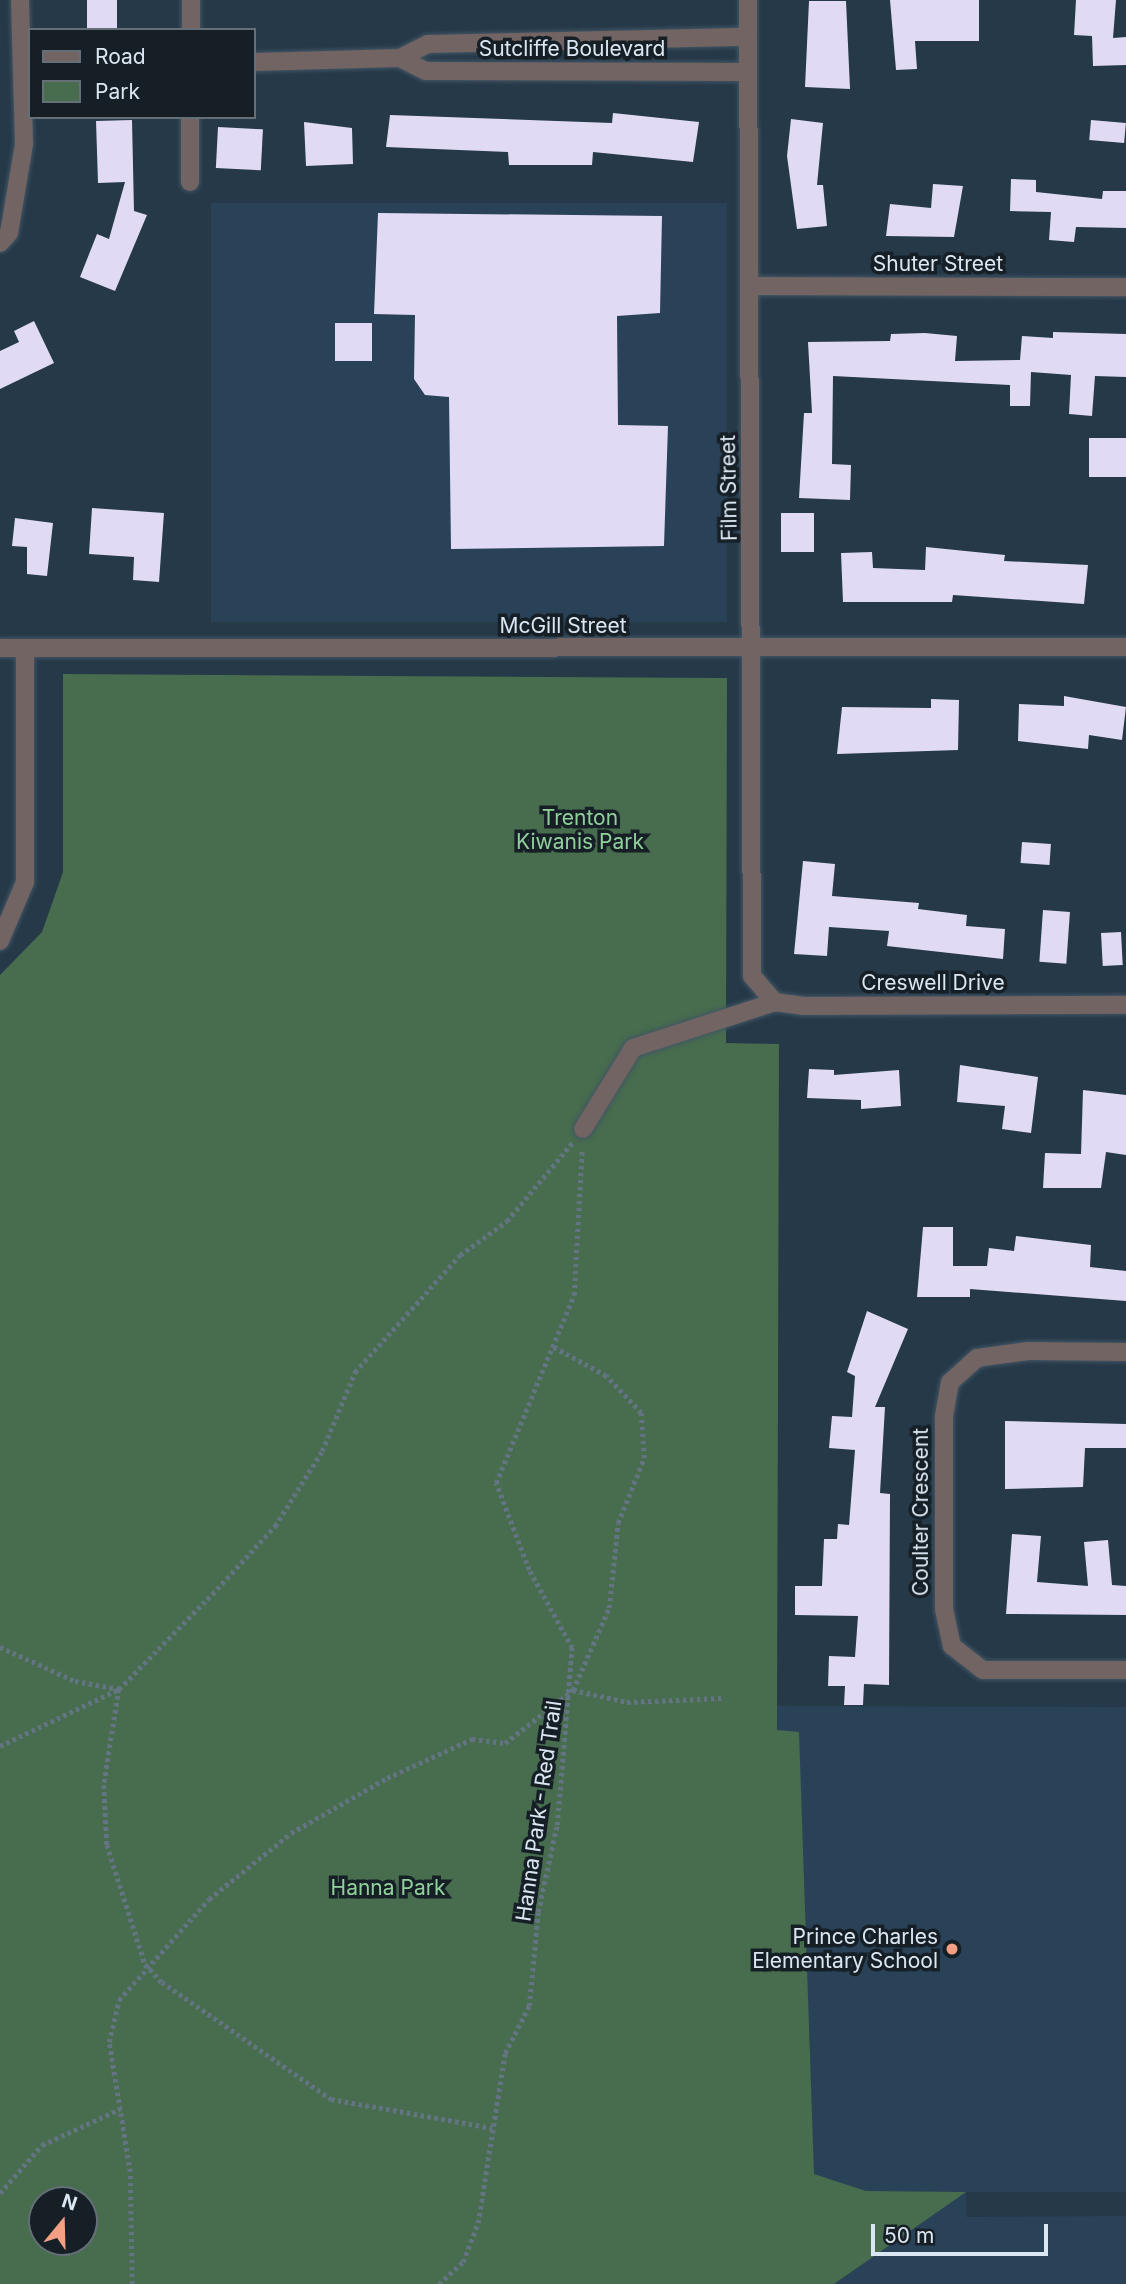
<!DOCTYPE html>
<html>
<head>
<meta charset="utf-8">
<style>
  body { margin:0 }
  #map { position:relative; width:1126px; height:2284px; overflow:hidden; background:#253949; font-family:Inter,sans-serif }
  div>[style] { position:absolute }
  [style*='--x'] { left:calc(var(--x)*1px); top:calc(var(--y)*1px); width:calc(var(--w)*1px); rotate:calc(var(--a)*1deg) }
  .built>* { inset:0; background:#2a4257; transform-origin:0 0 }
  .green>* { inset:0; background:#476c4e }
  .building>* { inset:0; background:#e0daf5; transform-origin:0 0 }
  .path>* { height:4.5px; margin-top:-2.25px; transform-origin:0; background:repeating-linear-gradient(90deg,#637483 0 3.5px,transparent 0 7px) }
  .roads { filter:drop-shadow(0 0 2px #425564) drop-shadow(0 0 2px #425564) }
  .minor>* { height:18px; margin:-9px; padding:0 9px; transform-origin:9px; border-radius:9px; background:#716462 }
  .dots>* { width:19px; height:19px; translate:-50% -50%; box-sizing:border-box; border:4px solid #161f26; border-radius:50% }
  span { translate:-50% -50%; white-space:nowrap; text-align:center; line-height:1.15; -webkit-text-stroke:7px #161f26; paint-order:stroke }
  .street-label { font-size:21px; color:#dae6f1 }
  .park-label { font-size:21px; color:#90d19b }
  .poi-label { font-size:21px; color:#dae6f1 }
  .right { translate:-100% -50%; text-align:right }
  .legend { position:absolute; left:28px; top:28px; width:228px; height:91px; box-sizing:border-box; background:#161f26; border:2px solid #646f77; margin:0; padding:9px 12px; list-style:none; font-size:21px; color:#dae6f1 }
  .legend li { display:flex; align-items:center; gap:14px; height:35px }
  .legend b { width:35px; border:2px solid #646f77 }
  .north { position:absolute; left:28px; top:2186px; width:70px; height:70px; box-sizing:border-box; background:#161f26; border:2px solid #646f77; border-radius:50%; rotate:19deg; font-size:19px; font-weight:700; line-height:28px; text-align:center; color:#dae6f1 }
  .north::after { content:''; display:block; margin:auto; width:24px; height:32px; background:#f39f83; clip-path:polygon(50% 0,100% 100%,50% 72%,0 100%) }
  .scale { position:absolute; left:871px; top:2224px; width:177px; height:32px; box-sizing:border-box; border:4px solid #dae6f1; border-top:0; padding-left:9px; font-size:21px; line-height:24px; white-space:nowrap; color:#dae6f1; -webkit-text-stroke:5px #161f26; paint-order:stroke }
</style>
</head>
<body>
<div id="map">
  <div class="built">
    <div style="left:211px;top:203px;width:516px;height:419px"></div>
    <div style="clip-path:polygon(777px 1706px,1126px 1707px,1126px 2192px,966px 2192px,966px 2217px,1126px 2216px,1126px 2284px,834px 2284px,964px 2192px,778px 2191px)"></div>
  </div>
  <div class="green">
    <div style="clip-path:polygon(evenodd,63px 674px,727px 678px,726px 1043px,779px 1044px,777px 1730px,799px 1732px,814px 2174px,866px 2191px,966px 2192px,834px 2284px,0 2284px,0 975px,42px 932px,63px 872px,63px 674px,42px 2200px,84px 2200px,84px 2242px,42px 2242px,42px 2200px)"></div>
  </div>
  <div class="building">
    <div style="left:87px;top:0;width:30px;height:30px"></div>
    <div style="clip-path:polygon(890px 0,979px 0,979px 41px,915px 41px,917px 69px,896px 70px)"></div>
    <div style="clip-path:polygon(1076px 0,1116px 0,1113px 38px,1126px 37px,1126px 65px,1093px 66px,1092px 36px,1074px 35px)"></div>
    <div style="clip-path:polygon(809px 1px,846px 1px,850px 89px,805px 87px)"></div>
    <div style="clip-path:polygon(613px 113px,699px 122px,693px 162px,593px 152px,592px 165px,509px 165px,508px 152px,386px 147px,390px 115px,612px 123px)"></div>
    <div style="clip-path:polygon(791px 119px,823px 123px,817px 185px,823px 185px,827px 226px,797px 229px,787px 156px)"></div>
    <div style="clip-path:polygon(132px 120px,134px 211px,147px 215px,115px 291px,80px 277px,97px 234px,109px 239px,125px 182px,98px 183px,96px 121px)"></div>
    <div style="left:1091px;top:120px;width:35px;height:20px;rotate:5deg"></div>
    <div style="clip-path:polygon(304px 122px,352px 128px,353px 164px,306px 166px)"></div>
    <div style="left:218px;top:127px;width:45px;height:41px;rotate:3deg"></div>
    <div style="clip-path:polygon(1011px 179px,1036px 180px,1036px 192px,1102px 199px,1103px 191px,1126px 191px,1126px 228px,1076px 227px,1074px 242px,1049px 240px,1051px 212px,1010px 211px)"></div>
    <div style="clip-path:polygon(933px 184px,963px 186px,954px 237px,886px 236px,890px 204px,931px 208px)"></div>
    <div style="clip-path:polygon(378px 213px,662px 216px,660px 313px,617px 316px,618px 425px,668px 426px,664px 546px,451px 549px,449px 397px,425px 395px,414px 379px,415px 315px,374px 314px)"></div>
    <div style="clip-path:polygon(34px 321px,54px 363px,0 389px,0 351px,19px 342px,14px 331px)"></div>
    <div style="left:335px;top:323px;width:37px;height:38px"></div>
    <div style="clip-path:polygon(1053px 332px,1126px 334px,1126px 377px,1095px 376px,1092px 416px,1069px 414px,1071px 375px,1031px 372px,1030px 406px,1010px 406px,1010px 385px,833px 376px,832px 464px,851px 465px,850px 500px,799px 498px,804px 413px,812px 413px,808px 342px,890px 341px,891px 334px,925px 333px,957px 336px,955px 361px,1020px 360px,1022px 336px,1053px 338px)"></div>
    <div style="left:1126px;top:438px;width:39px;height:37px;rotate:90deg"></div>
    <div style="clip-path:polygon(92px 508px,164px 513px,159px 582px,133px 580px,134px 557px,89px 554px)"></div>
    <div style="left:781px;top:513px;width:33px;height:39px"></div>
    <div style="clip-path:polygon(15px 518px,53px 523px,47px 576px,27px 574px,27px 547px,12px 546px)"></div>
    <div style="clip-path:polygon(926px 547px,1005px 555px,1004px 561px,1088px 565px,1084px 604px,953px 595px,952px 602px,843px 602px,841px 553px,872px 552px,873px 568px,925px 570px)"></div>
    <div style="clip-path:polygon(1064px 696px,1126px 707px,1122px 740px,1089px 735px,1088px 749px,1018px 741px,1019px 704px,1064px 706px)"></div>
    <div style="clip-path:polygon(931px 699px,959px 700px,958px 750px,837px 754px,842px 707px,931px 708px)"></div>
    <div style="left:1022px;top:842px;width:29px;height:21px;rotate:4deg"></div>
    <div style="clip-path:polygon(803px 861px,835px 864px,832px 896px,919px 903px,918px 909px,967px 915px,966px 926px,1005px 929px,1003px 959px,887px 946px,889px 931px,829px 927px,827px 956px,794px 954px)"></div>
    <div style="left:1043px;top:910px;width:27px;height:52px;rotate:4deg"></div>
    <div style="left:1121px;top:932px;width:33px;height:20px;rotate:87deg"></div>
    <div style="clip-path:polygon(960px 1065px,1038px 1077px,1031px 1133px,1002px 1129px,1005px 1106px,957px 1102px)"></div>
    <div style="clip-path:polygon(809px 1069px,834px 1070px,834px 1075px,899px 1070px,901px 1106px,861px 1109px,861px 1100px,807px 1098px)"></div>
    <div style="clip-path:polygon(1083px 1090px,1126px 1095px,1126px 1155px,1106px 1152px,1101px 1188px,1043px 1188px,1045px 1153px,1081px 1154px)"></div>
    <div style="clip-path:polygon(923px 1227px,953px 1227px,953px 1266px,987px 1266px,989px 1248px,1014px 1251px,1016px 1236px,1091px 1245px,1090px 1267px,1126px 1271px,1126px 1301px,970px 1289px,970px 1297px,917px 1297px)"></div>
    <div style="clip-path:polygon(867px 1311px,908px 1329px,875px 1407px,885px 1407px,880px 1493px,890px 1494px,889px 1685px,864px 1684px,863px 1705px,844px 1705px,845px 1686px,828px 1686px,829px 1656px,855px 1657px,858px 1616px,795px 1615px,795px 1586px,822px 1586px,824px 1539px,837px 1539px,838px 1524px,849px 1525px,855px 1450px,829px 1448px,832px 1416px,852px 1417px,855px 1376px,847px 1372px)"></div>
    <div style="clip-path:polygon(1005px 1421px,1126px 1424px,1126px 1448px,1085px 1448px,1083px 1487px,1005px 1489px)"></div>
    <div style="clip-path:polygon(1012px 1534px,1041px 1536px,1037px 1582px,1088px 1586px,1084px 1542px,1108px 1540px,1112px 1585px,1126px 1586px,1126px 1615px,1006px 1614px)"></div>
  </div>
  <div class="path">
    <div style="--x:0;--y:1647;--w:82;--a:24.4"></div>
    <div style="--x:75;--y:1681;--w:45;--a:10.3"></div>
    <div style="--x:119;--y:1689;--w:97;--a:98.9"></div>
    <div style="--x:104;--y:1785;--w:60;--a:87.1"></div>
    <div style="--x:107;--y:1845;--w:125;--a:72.3"></div>
    <div style="--x:145;--y:1964;--w:25;--a:47"></div>
    <div style="--x:162;--y:1982;--w:206;--a:34.7"></div>
    <div style="--x:331;--y:2099;--w:164;--a:10.2"></div>
    <div style="--x:573;--y:1690;--w:55;--a:12.5"></div>
    <div style="--x:627;--y:1702;--w:95;--a:-2.4"></div>
    <div style="--x:0;--y:1746;--w:132;--a:-25.6"></div>
    <div style="--x:119;--y:1689;--w:140;--a:-45.6"></div>
    <div style="--x:217;--y:1589;--w:86;--a:-47.4"></div>
    <div style="--x:275;--y:1526;--w:89;--a:-57.9"></div>
    <div style="--x:322;--y:1451;--w:86;--a:-67.3"></div>
    <div style="--x:355;--y:1372;--w:157;--a:-48.1"></div>
    <div style="--x:460;--y:1255;--w:58;--a:-35.9"></div>
    <div style="--x:507;--y:1221;--w:102;--a:-50.2"></div>
    <div style="--x:0;--y:2193;--w:64;--a:-48.8"></div>
    <div style="--x:42;--y:2145;--w:86;--a:-24.8"></div>
    <div style="--x:132;--y:2284;--w:112;--a:-91"></div>
    <div style="--x:130;--y:2172;--w:132;--a:-99.2"></div>
    <div style="--x:109;--y:2042;--w:43;--a:-76.6"></div>
    <div style="--x:119;--y:2000;--w:135;--a:-48.3"></div>
    <div style="--x:209;--y:1899;--w:105;--a:-38.8"></div>
    <div style="--x:291;--y:1833;--w:111;--a:-29.8"></div>
    <div style="--x:387;--y:1778;--w:94;--a:-24.6"></div>
    <div style="--x:472;--y:1739;--w:33;--a:7"></div>
    <div style="--x:505;--y:1743;--w:86;--a:-37.9"></div>
    <div style="--x:573;--y:1690;--w:90;--a:-66.3"></div>
    <div style="--x:609;--y:1608;--w:85;--a:-84"></div>
    <div style="--x:618;--y:1523;--w:70;--a:-68.2"></div>
    <div style="--x:644;--y:1458;--w:45;--a:-93.8"></div>
    <div style="--x:641;--y:1413;--w:51;--a:-133.4"></div>
    <div style="--x:606;--y:1376;--w:60;--a:-151.3"></div>
    <div style="--x:439;--y:2284;--w:33;--a:-43"></div>
    <div style="--x:463;--y:2262;--w:42;--a:-69"></div>
    <div style="--x:478;--y:2223;--w:172;--a:-81"></div>
    <div style="--x:505;--y:2053;--w:53;--a:-62.9"></div>
    <div style="--x:529;--y:2006;--w:94;--a:-84.5"></div>
    <div style="--x:538;--y:1912;--w:89;--a:-77.7"></div>
    <div style="--x:557;--y:1825;--w:178;--a:-85.2"></div>
    <div style="--x:572;--y:1648;--w:89;--a:-118.9"></div>
    <div style="--x:529;--y:1570;--w:93;--a:-110.8"></div>
    <div style="--x:496;--y:1483;--w:204;--a:-67.5"></div>
    <div style="--x:574;--y:1295;--w:147;--a:-86.9"></div>
  </div>
  <div class="roads">
    <div class="minor">
      <div style="--x:748;--y:0;--w:976;--a:89.77"></div>
      <div style="--x:752;--y:976;--w:35;--a:49"></div>
      <div style="--x:775;--y:1002;--w:29;--a:8"></div>
      <div style="--x:804;--y:1006;--w:322;--a:-0.2"></div>
      <div style="--x:191;--y:30;--w:30;--a:-90"></div>
      <div style="--x:400;--y:58;--w:29;--a:27"></div>
      <div style="--x:426;--y:71;--w:321;--a:0.2"></div>
      <div style="--x:254;--y:62;--w:146;--a:-1.6"></div>
      <div style="--x:400;--y:58;--w:31;--a:-27"></div>
      <div style="--x:428;--y:44;--w:320;--a:-1.3"></div>
      <div style="--x:190;--y:182;--w:65;--a:-90"></div>
      <div style="--x:0;--y:243;--w:13;--a:-48"></div>
      <div style="--x:9;--y:233;--w:90;--a:-80.4"></div>
      <div style="--x:24;--y:144;--w:144;--a:-91.6"></div>
      <div style="--x:749;--y:286;--w:377;--a:0.2"></div>
      <div style="--x:0;--y:648;--w:1126;--a:-0.05"></div>
      <div style="--x:0;--y:941;--w:64;--a:-67"></div>
      <div style="--x:25;--y:882;--w:233;--a:-90"></div>
      <div style="--x:583;--y:1129;--w:95;--a:-58.3"></div>
      <div style="--x:633;--y:1048;--w:149;--a:-17.9"></div>
      <div style="--x:1126;--y:1352;--w:98;--a:-179.4"></div>
      <div style="--x:1028;--y:1351;--w:51;--a:172.2"></div>
      <div style="--x:977;--y:1358;--w:36;--a:138"></div>
      <div style="--x:950;--y:1382;--w:36;--a:100"></div>
      <div style="--x:944;--y:1417;--w:192;--a:90"></div>
      <div style="--x:944;--y:1609;--w:38;--a:78"></div>
      <div style="--x:952;--y:1646;--w:39;--a:38"></div>
      <div style="--x:983;--y:1670;--w:143;--a:0"></div>
    </div>
  </div>
  <div class="dots">
    <div style="left:952px;top:1949px;background:#f39f83"></div>
  </div>
  <div class="street-label">
    <span style="left:572px;top:49px">Sutcliffe Boulevard</span>
    <span style="left:938px;top:264px">Shuter Street</span>
    <span style="left:729px;top:488px;rotate:-91deg">Film Street</span>
    <span style="left:563px;top:626px">McGill Street</span>
    <span style="left:933px;top:983px">Creswell Drive</span>
    <span style="left:921px;top:1512px;rotate:-90deg">Coulter Crescent</span>
    <span style="left:539px;top:1811px;rotate:-82deg">Hanna Park - Red Trail</span>
  </div>
  <div class="park-label">
    <span style="left:580px;top:830px">Trenton<br>Kiwanis Park</span>
    <span style="left:388px;top:1888px">Hanna Park</span>
  </div>
  <div class="poi-label">
    <span class="right" style="left:938px;top:1949px">Prince Charles<br>Elementary School</span>
  </div>
  <ul class="legend">
  <li><b style="height:9px;background:#716462"></b>Road</li>
  <li><b style="height:19px;background:#476c4e"></b>Park</li>
  </ul>
  <div class="north">N</div>
  <div class="scale">50 m</div>
</div>
</body>
</html>
